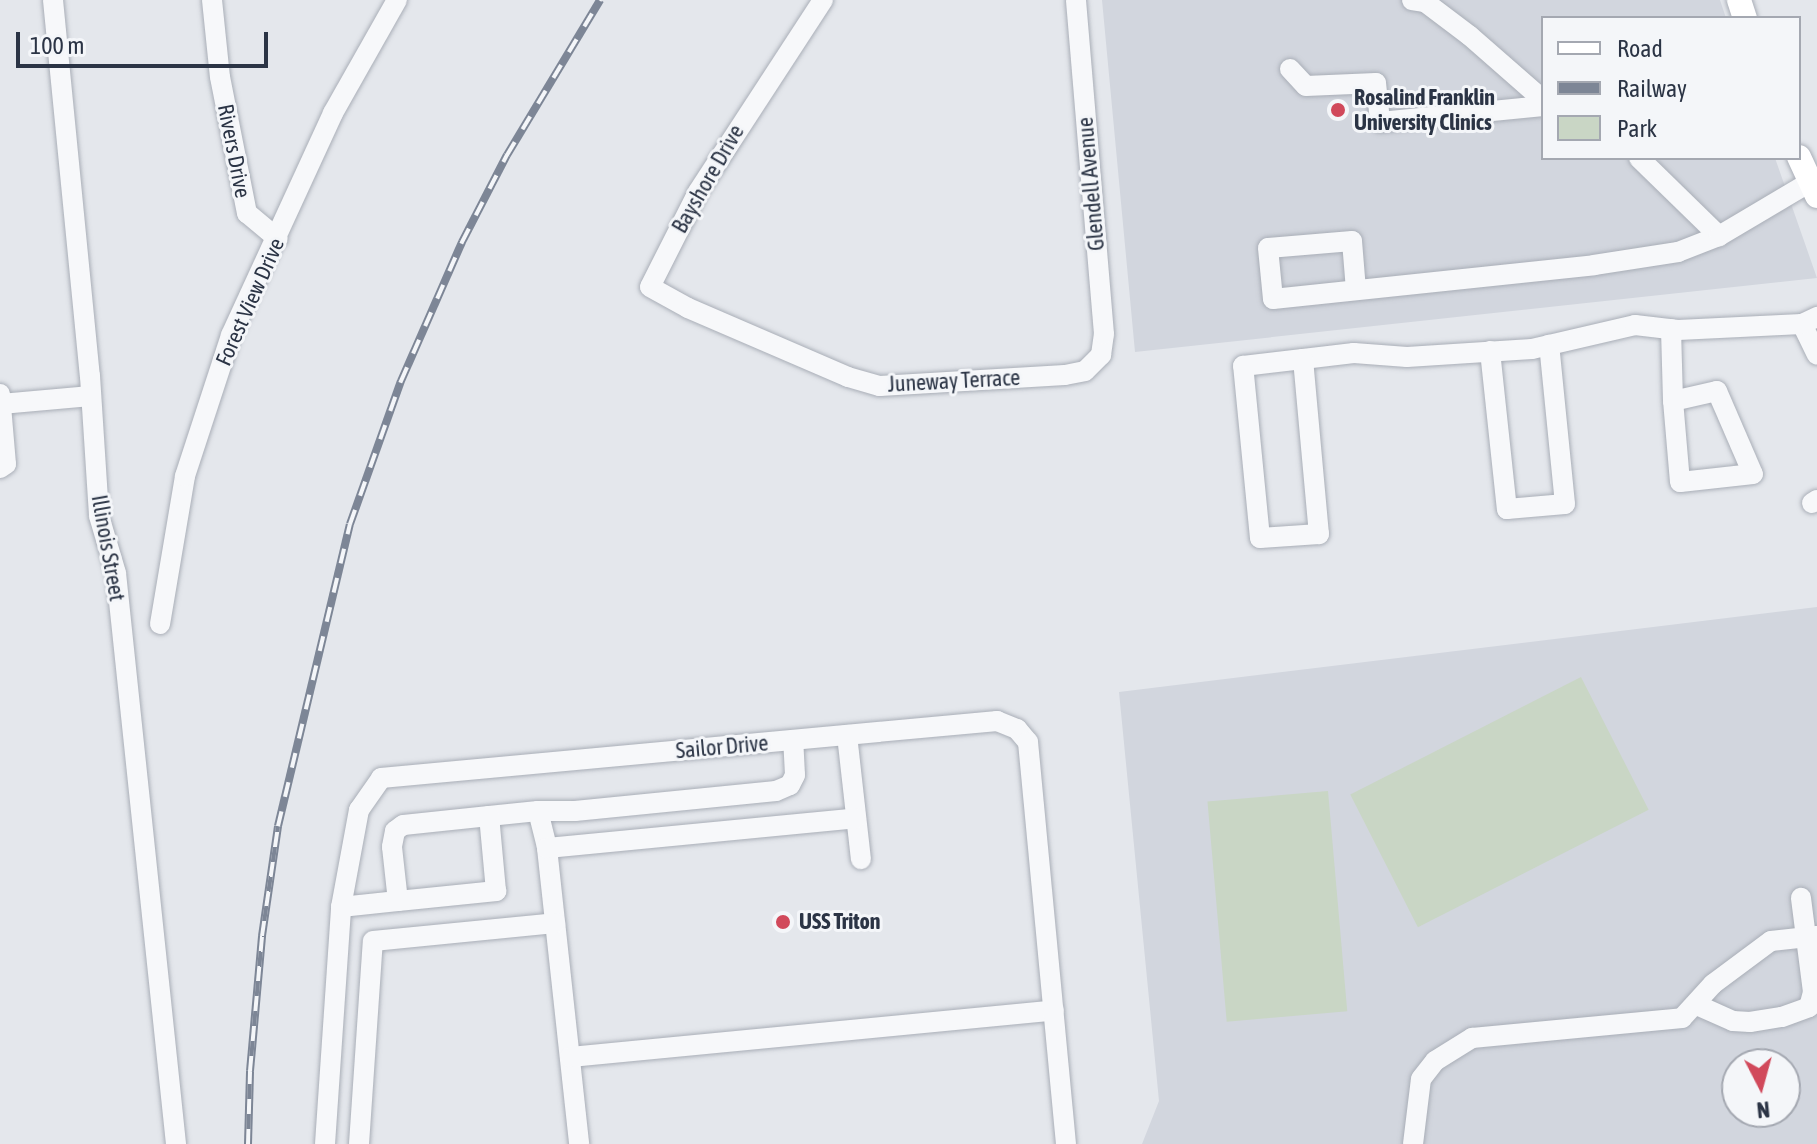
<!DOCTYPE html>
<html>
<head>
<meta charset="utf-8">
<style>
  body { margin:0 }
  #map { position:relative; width:1817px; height:1144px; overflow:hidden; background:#e4e7ec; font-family:"Asap Condensed",sans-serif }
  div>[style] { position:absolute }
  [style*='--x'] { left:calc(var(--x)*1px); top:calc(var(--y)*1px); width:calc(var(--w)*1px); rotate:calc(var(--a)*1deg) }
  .built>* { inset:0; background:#d2d6de }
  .green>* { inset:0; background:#c9d6c5; transform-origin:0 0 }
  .roads { filter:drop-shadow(0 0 2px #a9aeb7) drop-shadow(0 0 2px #a9aeb7) }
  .minor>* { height:20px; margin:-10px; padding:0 10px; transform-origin:10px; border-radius:10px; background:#f7f8fa }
  .major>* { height:24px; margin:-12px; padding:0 12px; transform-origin:12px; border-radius:12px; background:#fff }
  .rail>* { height:8px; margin-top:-4px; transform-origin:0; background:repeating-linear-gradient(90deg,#f4f6f9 0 15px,#7d8696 0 30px); box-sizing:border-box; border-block:2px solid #7d8696 }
  .dots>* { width:22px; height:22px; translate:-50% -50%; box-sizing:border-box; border:4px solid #f4f6f9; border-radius:50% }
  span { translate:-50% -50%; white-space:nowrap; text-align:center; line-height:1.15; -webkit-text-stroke:6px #f4f6f9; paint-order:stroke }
  .poi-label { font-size:22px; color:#2b3445; font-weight:700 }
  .left { translate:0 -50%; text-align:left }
  .street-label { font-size:22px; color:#2b3445 }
  .legend { position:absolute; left:1541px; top:16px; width:260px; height:144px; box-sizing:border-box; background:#f4f6f9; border:2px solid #a4a8b1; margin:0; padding:10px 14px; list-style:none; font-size:24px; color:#2b3445 }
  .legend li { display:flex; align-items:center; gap:16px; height:40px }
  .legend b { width:40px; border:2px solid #a4a8b1 }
  .north { position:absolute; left:1721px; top:1048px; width:80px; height:80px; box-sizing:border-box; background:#f4f6f9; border:2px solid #a4a8b1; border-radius:50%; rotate:174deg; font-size:22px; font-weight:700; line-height:32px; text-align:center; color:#2b3445 }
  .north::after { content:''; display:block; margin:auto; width:28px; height:36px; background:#d1495b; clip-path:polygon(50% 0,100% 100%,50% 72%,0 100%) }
  .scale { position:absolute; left:16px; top:32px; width:252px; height:36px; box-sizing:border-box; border:4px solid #2b3445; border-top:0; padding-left:10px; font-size:24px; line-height:28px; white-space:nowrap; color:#2b3445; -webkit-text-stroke:6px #f4f6f9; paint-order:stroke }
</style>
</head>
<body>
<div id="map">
  <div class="built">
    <div style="clip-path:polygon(1102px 0,1720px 0,1726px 18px,1543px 18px,1543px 158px,1775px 158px,1817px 278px,1135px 352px)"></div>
    <div style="clip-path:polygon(evenodd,1817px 607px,1817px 1144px,1142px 1144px,1159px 1101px,1119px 692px,1817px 607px,1737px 1064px,1785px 1064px,1785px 1112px,1737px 1112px,1737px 1064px)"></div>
  </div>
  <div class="green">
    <div style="left:1581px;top:677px;width:149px;height:259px;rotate:63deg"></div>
    <div style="left:1328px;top:791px;width:221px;height:121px;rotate:85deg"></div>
  </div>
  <div class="roads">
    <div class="minor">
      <div style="--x:53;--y:0;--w:378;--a:84.4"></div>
      <div style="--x:90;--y:376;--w:140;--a:86.3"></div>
      <div style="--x:99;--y:516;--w:59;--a:73.4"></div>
      <div style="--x:116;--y:573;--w:574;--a:84"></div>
      <div style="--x:212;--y:0;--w:77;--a:84.1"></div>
      <div style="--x:220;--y:77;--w:139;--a:78.8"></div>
      <div style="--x:247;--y:213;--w:40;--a:40"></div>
      <div style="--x:823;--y:0;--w:229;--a:123.1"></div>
      <div style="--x:698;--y:192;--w:106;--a:116.8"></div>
      <div style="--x:650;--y:287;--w:43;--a:28.9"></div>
      <div style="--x:688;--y:308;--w:174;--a:23.3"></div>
      <div style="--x:848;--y:377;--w:33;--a:16"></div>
      <div style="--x:880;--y:386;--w:185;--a:-3.4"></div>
      <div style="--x:1065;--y:375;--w:20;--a:-11"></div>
      <div style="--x:1085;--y:371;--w:23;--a:-45"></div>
      <div style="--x:1101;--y:355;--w:21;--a:-82"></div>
      <div style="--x:1104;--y:334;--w:335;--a:-94.8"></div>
      <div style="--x:1412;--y:0;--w:13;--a:9"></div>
      <div style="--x:1425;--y:2;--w:56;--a:37.1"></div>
      <div style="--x:1470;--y:36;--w:97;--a:41.2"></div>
      <div style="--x:1290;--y:69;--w:23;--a:47"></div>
      <div style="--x:1306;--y:86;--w:70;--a:-2.5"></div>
      <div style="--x:1376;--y:83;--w:39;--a:84"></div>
      <div style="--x:1380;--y:122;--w:164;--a:-5.6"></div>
      <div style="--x:1639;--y:158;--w:112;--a:44.3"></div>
      <div style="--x:1356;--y:290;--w:49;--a:-94.7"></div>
      <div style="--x:1352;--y:241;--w:84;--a:175.2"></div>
      <div style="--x:1268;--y:248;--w:51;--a:84.4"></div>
      <div style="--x:1273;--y:299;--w:323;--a:-6"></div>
      <div style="--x:1594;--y:265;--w:85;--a:-8.8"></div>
      <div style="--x:1678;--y:252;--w:44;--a:-21.3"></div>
      <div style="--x:1719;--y:236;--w:106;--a:-30.7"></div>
      <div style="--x:1802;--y:324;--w:34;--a:64"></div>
      <div style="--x:1671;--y:329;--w:72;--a:88.4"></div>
      <div style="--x:1490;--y:351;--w:159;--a:83.9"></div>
      <div style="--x:1507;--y:509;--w:58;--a:-4.9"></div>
      <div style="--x:1565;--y:504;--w:160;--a:-95.7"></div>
      <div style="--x:1303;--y:359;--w:51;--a:-6.7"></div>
      <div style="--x:1354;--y:353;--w:53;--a:4.3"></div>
      <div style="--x:1407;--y:357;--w:125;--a:-3.7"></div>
      <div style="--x:1532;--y:349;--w:106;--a:-13.1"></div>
      <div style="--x:1635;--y:325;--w:43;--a:6.6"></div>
      <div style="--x:1678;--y:330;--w:124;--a:-2.8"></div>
      <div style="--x:1802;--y:324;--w:17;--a:-25"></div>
      <div style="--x:1303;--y:359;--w:176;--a:84.8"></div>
      <div style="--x:1319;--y:534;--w:59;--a:176.1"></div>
      <div style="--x:1260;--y:538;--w:173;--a:-95.6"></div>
      <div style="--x:1243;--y:366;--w:60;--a:-6.7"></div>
      <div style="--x:1717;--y:391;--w:90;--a:66.6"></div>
      <div style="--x:1753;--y:474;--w:73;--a:173.7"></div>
      <div style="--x:1680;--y:482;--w:81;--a:-94.9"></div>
      <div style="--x:1673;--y:401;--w:45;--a:-12.8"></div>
      <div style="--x:0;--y:394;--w:70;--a:85.1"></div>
      <div style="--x:6;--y:464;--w:7;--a:146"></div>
      <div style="--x:1;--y:404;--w:90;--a:-5.1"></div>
      <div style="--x:1812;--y:503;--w:6;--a:-31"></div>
      <div style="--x:160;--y:624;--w:150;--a:-80.4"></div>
      <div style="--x:185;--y:476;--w:148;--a:-71.9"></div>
      <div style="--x:231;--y:335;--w:244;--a:-65.3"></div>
      <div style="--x:333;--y:113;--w:130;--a:-60.5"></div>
      <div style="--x:847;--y:735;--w:125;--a:83.6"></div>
      <div style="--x:538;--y:811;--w:37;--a:0"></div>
      <div style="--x:575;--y:811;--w:202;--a:-5.7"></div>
      <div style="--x:776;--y:791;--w:15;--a:-23"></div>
      <div style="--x:790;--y:785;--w:11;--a:-63"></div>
      <div style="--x:795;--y:775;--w:35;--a:-93"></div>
      <div style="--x:489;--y:816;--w:49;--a:-5.8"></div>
      <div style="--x:538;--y:811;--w:38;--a:76"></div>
      <div style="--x:547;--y:848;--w:298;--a:83.8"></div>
      <div style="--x:547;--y:848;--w:310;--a:-5.5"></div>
      <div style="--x:341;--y:907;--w:57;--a:-6"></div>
      <div style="--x:398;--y:901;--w:99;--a:-5.8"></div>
      <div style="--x:496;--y:891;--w:75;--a:-95.3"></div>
      <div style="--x:489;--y:816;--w:86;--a:174"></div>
      <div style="--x:403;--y:825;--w:10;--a:143"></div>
      <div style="--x:395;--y:831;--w:16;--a:101"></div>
      <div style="--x:392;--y:847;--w:54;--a:83.7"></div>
      <div style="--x:1697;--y:1005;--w:39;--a:24"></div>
      <div style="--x:1733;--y:1021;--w:17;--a:3"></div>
      <div style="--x:1750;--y:1022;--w:32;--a:-9"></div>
      <div style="--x:1782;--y:1017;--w:29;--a:-20"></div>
      <div style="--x:1809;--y:1007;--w:16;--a:-75"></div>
      <div style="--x:1813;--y:992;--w:95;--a:-97.3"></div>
      <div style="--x:570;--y:1057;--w:486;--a:-5.5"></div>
      <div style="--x:325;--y:1144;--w:238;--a:-86.1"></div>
      <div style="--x:341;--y:907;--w:99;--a:-79.5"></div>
      <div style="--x:359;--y:810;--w:39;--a:-55"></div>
      <div style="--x:381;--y:778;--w:619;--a:-5.29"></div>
      <div style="--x:997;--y:721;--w:22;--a:22"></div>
      <div style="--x:1017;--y:729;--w:17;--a:50"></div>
      <div style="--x:1028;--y:742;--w:404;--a:84.6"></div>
      <div style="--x:359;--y:1144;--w:203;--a:-86.1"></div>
      <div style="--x:373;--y:941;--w:183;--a:-5.6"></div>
      <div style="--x:1413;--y:1144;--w:65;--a:-83"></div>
      <div style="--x:1421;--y:1079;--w:23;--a:-52"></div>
      <div style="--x:1435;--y:1061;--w:44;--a:-31.9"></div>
      <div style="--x:1472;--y:1038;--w:211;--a:-5.4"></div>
      <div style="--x:1682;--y:1018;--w:46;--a:-47.6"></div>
      <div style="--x:1713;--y:984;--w:72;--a:-36.6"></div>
      <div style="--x:1771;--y:941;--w:46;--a:-6.2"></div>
    </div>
    <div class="major">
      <div style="--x:1739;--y:0;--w:19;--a:72"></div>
      <div style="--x:1799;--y:157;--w:43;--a:65.2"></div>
    </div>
  </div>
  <div class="rail">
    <div style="--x:248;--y:1144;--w:73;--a:-88.4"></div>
    <div style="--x:250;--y:1071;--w:136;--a:-84.9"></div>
    <div style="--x:262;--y:936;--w:111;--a:-81.7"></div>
    <div style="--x:278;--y:826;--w:310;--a:-76.6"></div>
    <div style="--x:350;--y:524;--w:152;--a:-70.4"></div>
    <div style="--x:401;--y:381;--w:152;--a:-66.3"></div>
    <div style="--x:462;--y:242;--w:98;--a:-62.7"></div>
    <div style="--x:507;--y:155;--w:181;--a:-59"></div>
  </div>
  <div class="dots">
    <div style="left:1338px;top:110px;background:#d1495b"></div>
    <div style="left:783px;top:922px;background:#d1495b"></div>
  </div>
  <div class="poi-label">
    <span class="left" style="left:1354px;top:110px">Rosalind Franklin<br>University Clinics</span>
    <span class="left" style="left:799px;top:922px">USS Triton</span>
  </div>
  <div class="street-label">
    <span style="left:234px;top:151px;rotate:79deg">Rivers Drive</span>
    <span style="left:708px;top:179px;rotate:-60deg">Bayshore Drive</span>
    <span style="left:1091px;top:184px;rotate:-95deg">Glendell Avenue</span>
    <span style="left:250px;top:302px;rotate:-66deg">Forest View Drive</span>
    <span style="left:954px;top:381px;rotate:-3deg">Juneway Terrace</span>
    <span style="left:108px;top:548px;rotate:80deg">Illinois Street</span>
    <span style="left:722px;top:747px;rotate:-5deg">Sailor Drive</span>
  </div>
  <ul class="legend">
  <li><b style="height:10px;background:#fff"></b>Road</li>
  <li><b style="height:10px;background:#7d8696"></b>Railway</li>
  <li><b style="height:22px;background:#c9d6c5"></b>Park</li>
  </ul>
  <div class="north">N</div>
  <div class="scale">100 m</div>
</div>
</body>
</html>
